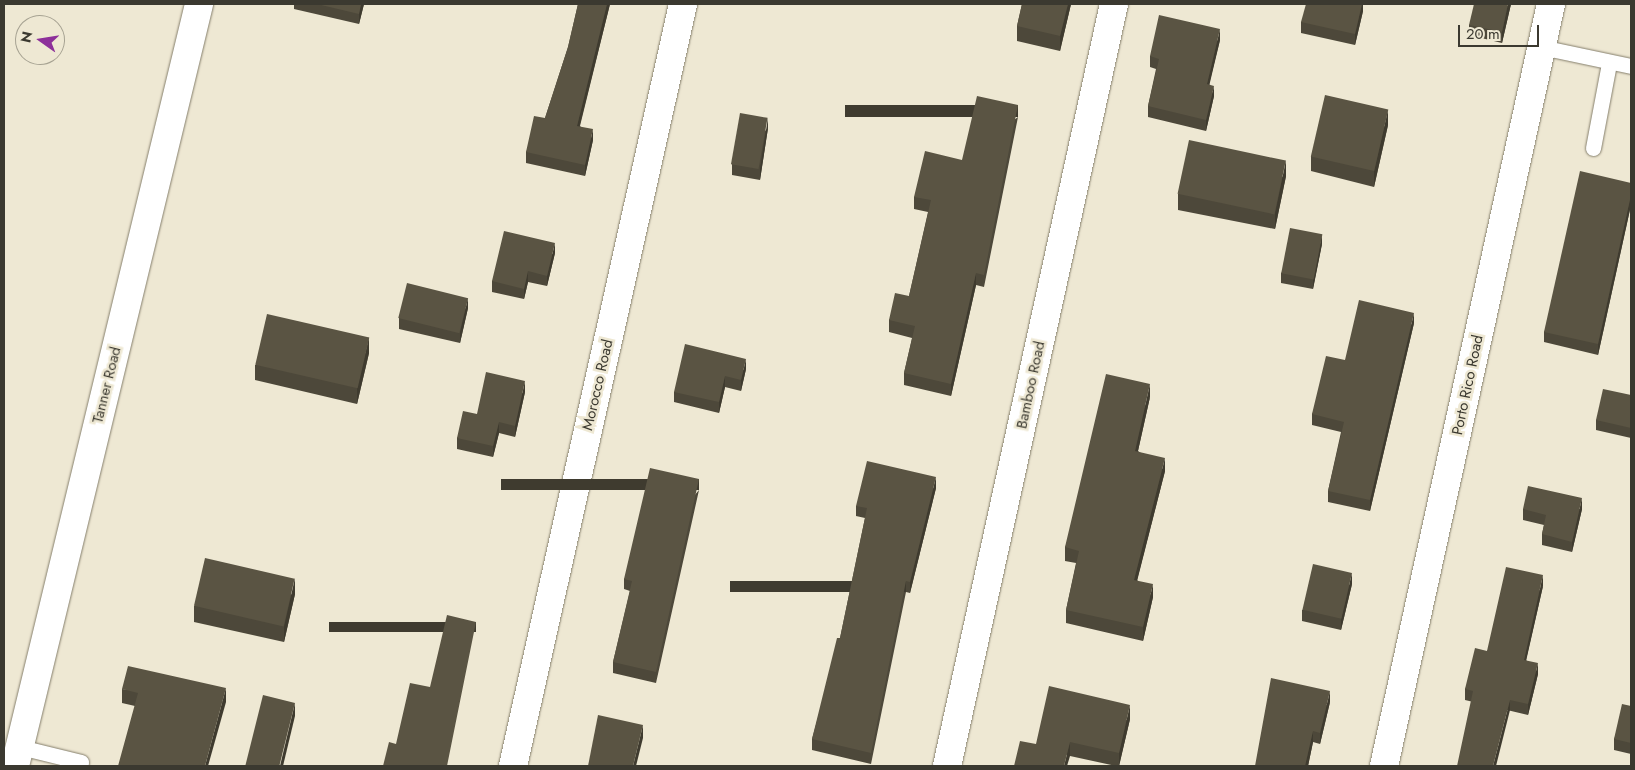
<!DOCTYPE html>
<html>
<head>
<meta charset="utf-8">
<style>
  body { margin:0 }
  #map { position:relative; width:1635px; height:770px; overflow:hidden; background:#eee8d3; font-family:Jost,sans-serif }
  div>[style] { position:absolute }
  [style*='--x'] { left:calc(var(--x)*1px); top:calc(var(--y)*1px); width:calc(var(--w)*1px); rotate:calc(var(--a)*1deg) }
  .roads { filter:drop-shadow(0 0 1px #857f6c) drop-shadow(0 0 1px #857f6c) }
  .service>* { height:15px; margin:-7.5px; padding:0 7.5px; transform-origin:7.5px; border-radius:7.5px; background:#fff }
  .minor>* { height:28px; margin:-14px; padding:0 14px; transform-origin:14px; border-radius:14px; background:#fff }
  .secondary>* { height:28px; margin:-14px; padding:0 14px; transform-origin:14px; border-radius:14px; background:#fff }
  .wall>* { inset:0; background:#4d483a }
  .shaded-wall>* { inset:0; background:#3f3b2f; transform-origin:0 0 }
  .building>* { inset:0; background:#5a5443; transform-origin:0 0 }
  span { translate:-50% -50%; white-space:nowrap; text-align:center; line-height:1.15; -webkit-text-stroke:5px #eee8d3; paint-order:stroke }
  .street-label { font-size:15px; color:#3b3930 }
  .frame { position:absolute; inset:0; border:5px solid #3b3930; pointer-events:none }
  .north { position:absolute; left:15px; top:15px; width:50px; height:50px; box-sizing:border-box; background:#eee8d3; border:1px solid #a6a292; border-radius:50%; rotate:283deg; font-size:14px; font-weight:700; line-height:20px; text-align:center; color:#3b3930 }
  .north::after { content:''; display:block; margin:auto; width:18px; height:22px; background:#8d309a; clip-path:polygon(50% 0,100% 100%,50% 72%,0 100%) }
  .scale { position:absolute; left:1458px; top:25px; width:81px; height:22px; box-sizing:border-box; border:2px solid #3b3930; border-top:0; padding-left:6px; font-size:15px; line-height:18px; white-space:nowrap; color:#3b3930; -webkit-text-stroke:4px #eee8d3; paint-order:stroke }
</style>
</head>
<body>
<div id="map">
  <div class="roads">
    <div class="service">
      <div style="--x:1541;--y:47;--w:92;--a:11.9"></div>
      <div style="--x:1593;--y:148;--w:86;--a:-79.3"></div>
      <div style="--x:20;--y:747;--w:63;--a:13.8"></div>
    </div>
    <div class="minor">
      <div style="--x:513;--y:766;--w:781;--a:-77.42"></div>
      <div style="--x:947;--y:766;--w:780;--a:-77.64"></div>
      <div style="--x:1384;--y:766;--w:780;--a:-77.64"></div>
    </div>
    <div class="secondary">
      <div style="--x:15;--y:766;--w:784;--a:-76.42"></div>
    </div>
  </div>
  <div class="wall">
    <div style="clip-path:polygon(294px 4px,364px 4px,359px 24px,294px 9px)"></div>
    <div style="clip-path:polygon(578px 4px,610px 4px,580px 126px,593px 140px,585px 176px,526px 163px,526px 152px,545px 118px,568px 47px)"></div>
    <div style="clip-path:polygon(1022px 4px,1071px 4px,1060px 51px,1017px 41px,1017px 26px)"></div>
    <div style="clip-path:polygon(1363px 4px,1363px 11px,1355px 45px,1301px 33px,1301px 22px)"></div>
    <div style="clip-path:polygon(1511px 4px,1502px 43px,1469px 35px,1469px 25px)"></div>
    <div style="clip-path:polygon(1220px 40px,1209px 84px,1214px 96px,1206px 131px,1148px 117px,1148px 106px,1156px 69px,1150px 67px,1150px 56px)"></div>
    <div style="clip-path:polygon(1018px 117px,984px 287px,976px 285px,951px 396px,904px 385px,904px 373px,912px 338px,889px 332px,889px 320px,909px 296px,928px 212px,914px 209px,914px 197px)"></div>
    <div style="clip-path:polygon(1388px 125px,1374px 187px,1311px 171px,1311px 156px)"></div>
    <div style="clip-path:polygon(768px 128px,760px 180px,732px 175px,732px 164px)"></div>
    <div style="clip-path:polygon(1631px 147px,1631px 167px,1630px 166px,1630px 151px)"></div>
    <div style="clip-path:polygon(1286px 176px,1275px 229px,1178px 210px,1178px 194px)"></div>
    <div style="clip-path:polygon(1631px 183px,1631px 205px,1598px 355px,1544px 342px,1544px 332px)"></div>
    <div style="clip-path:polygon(1322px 244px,1313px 289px,1281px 283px,1281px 273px)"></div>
    <div style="clip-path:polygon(555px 253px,547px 286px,528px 282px,524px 299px,492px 292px,492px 281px)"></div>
    <div style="clip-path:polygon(468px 308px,460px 343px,399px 329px,399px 318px)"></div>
    <div style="clip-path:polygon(1414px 323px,1370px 511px,1328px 502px,1328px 491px,1341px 432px,1312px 425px,1312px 414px,1345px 360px)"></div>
    <div style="clip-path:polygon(369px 353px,357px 404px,255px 380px,255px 365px)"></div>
    <div style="clip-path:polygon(746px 369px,741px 391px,725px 387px,719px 413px,674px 402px,674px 392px)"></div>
    <div style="clip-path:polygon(525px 392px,515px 437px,499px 433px,493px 457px,457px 449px,457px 438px,477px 414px)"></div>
    <div style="clip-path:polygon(1631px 395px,1631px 438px,1596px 430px,1596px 420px)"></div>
    <div style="clip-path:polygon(1150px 397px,1138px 451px,1165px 471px,1137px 580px,1153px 597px,1143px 641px,1066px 623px,1066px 610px,1076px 563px,1065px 561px,1065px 547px)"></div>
    <div style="clip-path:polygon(936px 488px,910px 593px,906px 592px,871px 764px,812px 750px,812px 739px,840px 638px,865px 518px,856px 516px,856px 506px)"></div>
    <div style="clip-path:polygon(699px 490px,656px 683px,613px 673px,613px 662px,630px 591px,624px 589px,624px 579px)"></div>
    <div style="clip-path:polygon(1523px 509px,1582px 509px,1572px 552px,1542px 545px,1542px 534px,1544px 525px,1523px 520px)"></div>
    <div style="clip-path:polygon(1352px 584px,1341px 630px,1302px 621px,1302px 610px)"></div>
    <div style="clip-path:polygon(1543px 586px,1526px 660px,1538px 674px,1528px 715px,1465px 700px,1465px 689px,1487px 651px)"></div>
    <div style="clip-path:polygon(295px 594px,284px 642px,194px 622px,194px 606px)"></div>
    <div style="clip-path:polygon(122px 689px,226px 702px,135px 706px,122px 703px)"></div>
    <div style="clip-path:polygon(1330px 702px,1320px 744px,1313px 742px,1308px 766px,1255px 766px)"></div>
    <div style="clip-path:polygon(1631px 706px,1631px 754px,1614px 750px,1614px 739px)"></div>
    <div style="clip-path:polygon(1130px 719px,1119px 766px,1116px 766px,1070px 756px,1036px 744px)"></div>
  </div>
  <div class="shaded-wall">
    <div style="clip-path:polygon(361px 4px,364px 4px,359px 24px,359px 14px)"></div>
    <div style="clip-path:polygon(607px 4px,610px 4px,577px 136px,577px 126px)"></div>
    <div style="clip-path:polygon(1068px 4px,1071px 4px,1060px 51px,1060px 36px)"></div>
    <div style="clip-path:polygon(1362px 4px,1363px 4px,1363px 11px,1355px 45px,1355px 34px)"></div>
    <div style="clip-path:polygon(1508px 4px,1511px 4px,1502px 43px,1502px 32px)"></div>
    <div style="clip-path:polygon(1220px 29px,1220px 40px,1207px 95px,1207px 84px)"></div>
    <div style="clip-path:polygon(1214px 86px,1214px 96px,1206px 131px,1206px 120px)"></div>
    <div style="left:1018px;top:105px;width:12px;height:173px;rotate:90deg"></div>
    <div style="clip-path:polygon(1388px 110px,1388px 125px,1374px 187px,1374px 171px)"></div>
    <div style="clip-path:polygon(768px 118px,768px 128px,760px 180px,760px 169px)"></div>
    <div style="clip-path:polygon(593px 129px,593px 140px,585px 176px,585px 165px)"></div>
    <div style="clip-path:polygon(1286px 160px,1286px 176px,1275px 229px,1275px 214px)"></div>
    <div style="clip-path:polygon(1631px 195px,1631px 205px,1598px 355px,1598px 344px)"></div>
    <div style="clip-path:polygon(1322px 234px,1322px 244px,1313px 289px,1313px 278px)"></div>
    <div style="clip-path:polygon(555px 243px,555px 253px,547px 286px,547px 276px)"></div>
    <div style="clip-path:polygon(528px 271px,528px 282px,524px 299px,524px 289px)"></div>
    <div style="clip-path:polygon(976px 273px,976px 285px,951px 396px,951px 384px)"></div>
    <div style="clip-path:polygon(468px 298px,468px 308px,460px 343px,460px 332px)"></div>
    <div style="clip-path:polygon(1414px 313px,1414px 323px,1370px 511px,1370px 500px)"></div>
    <div style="clip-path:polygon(369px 337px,369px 353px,357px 404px,357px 388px)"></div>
    <div style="clip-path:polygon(746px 359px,746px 369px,741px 391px,741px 380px)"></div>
    <div style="clip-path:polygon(725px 376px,725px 387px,719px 413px,719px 402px)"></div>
    <div style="clip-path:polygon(525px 381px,525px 392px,515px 437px,515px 426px)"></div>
    <div style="clip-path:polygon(1150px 384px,1150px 397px,1135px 464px,1135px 451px)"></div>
    <div style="clip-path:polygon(499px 422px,499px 433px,493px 457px,493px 446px)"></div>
    <div style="clip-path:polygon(1165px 458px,1165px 471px,1134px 593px,1134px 580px)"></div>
    <div style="clip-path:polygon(936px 477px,936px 488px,910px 593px,910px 582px)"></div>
    <div style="left:699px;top:479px;width:11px;height:198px;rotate:90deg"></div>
    <div style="clip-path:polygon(1582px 498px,1582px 509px,1572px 552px,1572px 542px)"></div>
    <div style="clip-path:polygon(1352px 573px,1352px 584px,1341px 630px,1341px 619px)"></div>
    <div style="clip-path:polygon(1543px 575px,1543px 586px,1524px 670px,1524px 660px)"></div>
    <div style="clip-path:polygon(295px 578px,295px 594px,284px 642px,284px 627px)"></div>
    <div style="left:906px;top:581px;width:11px;height:176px;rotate:90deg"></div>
    <div style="clip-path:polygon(1153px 584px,1153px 597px,1143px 641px,1143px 627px)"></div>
    <div style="left:476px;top:622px;width:10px;height:147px;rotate:90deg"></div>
    <div style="clip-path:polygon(1538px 663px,1538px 674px,1528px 715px,1528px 704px)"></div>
    <div style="clip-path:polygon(226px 688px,226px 702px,208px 766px,205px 766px)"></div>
    <div style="clip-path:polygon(1330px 691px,1330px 702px,1320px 744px,1320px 733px)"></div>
    <div style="clip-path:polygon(1510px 700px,1510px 710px,1496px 766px,1493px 766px)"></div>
    <div style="clip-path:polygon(295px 703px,295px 716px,283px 766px,280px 766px)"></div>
    <div style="clip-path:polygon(1130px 705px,1130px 719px,1119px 766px,1119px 753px)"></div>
    <div style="clip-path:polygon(643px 725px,643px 738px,636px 766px,633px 766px)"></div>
    <div style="clip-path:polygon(1313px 731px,1313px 742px,1308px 766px,1305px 766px)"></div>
    <div style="clip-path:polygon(1070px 742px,1070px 756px,1067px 766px,1064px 766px)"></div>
  </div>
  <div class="building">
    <div style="clip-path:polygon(317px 4px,361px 4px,359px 14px)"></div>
    <div style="clip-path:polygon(578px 4px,607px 4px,577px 126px,593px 129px,585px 165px,526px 152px,534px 116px,545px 118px,568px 47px)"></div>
    <div style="clip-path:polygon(1022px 4px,1068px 4px,1060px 36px,1017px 26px)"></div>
    <div style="clip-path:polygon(1306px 4px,1362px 4px,1355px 34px,1301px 22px)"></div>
    <div style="clip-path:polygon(1474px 4px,1508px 4px,1502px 32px,1469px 25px)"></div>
    <div style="clip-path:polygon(1159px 15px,1220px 29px,1207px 84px,1214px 86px,1206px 120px,1148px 106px,1159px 59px,1150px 56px)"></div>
    <div style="left:1325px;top:95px;width:65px;height:63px;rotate:13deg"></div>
    <div style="clip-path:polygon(977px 96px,1018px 105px,984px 275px,976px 273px,951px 384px,904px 373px,915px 326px,889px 320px,895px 293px,909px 296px,931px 200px,914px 197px,925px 151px,962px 160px)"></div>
    <div style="left:740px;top:113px;width:28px;height:52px;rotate:10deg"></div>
    <div style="left:1189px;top:140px;width:99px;height:55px;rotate:12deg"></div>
    <div style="clip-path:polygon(1580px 171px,1631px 183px,1631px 195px,1598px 344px,1544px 332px)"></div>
    <div style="left:1290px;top:228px;width:33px;height:46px;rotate:11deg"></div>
    <div style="clip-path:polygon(504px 231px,555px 243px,547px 276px,528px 271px,524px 289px,492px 281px)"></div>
    <div style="left:407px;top:283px;width:63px;height:36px;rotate:14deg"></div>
    <div style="clip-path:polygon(1359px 300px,1414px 313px,1370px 500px,1328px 491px,1344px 422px,1312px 414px,1326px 356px,1345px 360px)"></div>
    <div style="left:267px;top:314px;width:105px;height:52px;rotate:13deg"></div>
    <div style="clip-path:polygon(685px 344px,746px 359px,741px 380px,725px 376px,719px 402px,674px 392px)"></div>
    <div style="clip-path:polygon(486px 372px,525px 381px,515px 426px,499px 422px,493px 446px,457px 438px,463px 411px,477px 414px)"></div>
    <div style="clip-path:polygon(1106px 374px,1150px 384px,1135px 451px,1165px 458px,1134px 580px,1153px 584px,1143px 627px,1066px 610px,1079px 551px,1065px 547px)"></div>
    <div style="clip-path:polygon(1603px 389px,1631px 395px,1631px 428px,1596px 420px)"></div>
    <div style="clip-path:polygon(867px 461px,936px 477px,910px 582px,906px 581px,871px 753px,812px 739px,837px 638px,840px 638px,867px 508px,856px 506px)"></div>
    <div style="clip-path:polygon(650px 468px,699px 479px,656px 672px,613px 662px,632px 581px,624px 579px)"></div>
    <div style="clip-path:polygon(1528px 486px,1582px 498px,1572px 542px,1542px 534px,1546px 515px,1523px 509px)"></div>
    <div style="left:205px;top:558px;width:92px;height:49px;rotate:13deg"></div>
    <div style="left:1313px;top:564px;width:40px;height:47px;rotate:13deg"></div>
    <div style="clip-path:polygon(1506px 567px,1543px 575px,1524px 660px,1538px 663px,1528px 704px,1510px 700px,1493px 766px,1457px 766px,1473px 691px,1465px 689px,1475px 648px,1487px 651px)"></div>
    <div style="clip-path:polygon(447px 615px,476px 622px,447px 766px,383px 766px,389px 742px,396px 744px,410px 683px,430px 687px)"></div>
    <div style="clip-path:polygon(128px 666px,226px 688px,205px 766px,118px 766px,138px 693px,122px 689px)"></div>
    <div style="clip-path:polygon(1271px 678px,1330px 691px,1320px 733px,1313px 731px,1305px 766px,1255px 766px)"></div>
    <div style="clip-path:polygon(1049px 686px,1130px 705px,1119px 753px,1070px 742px,1064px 766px,1014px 766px,1020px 741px,1036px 744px)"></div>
    <div style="left:263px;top:695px;width:33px;height:73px;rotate:14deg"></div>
    <div style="clip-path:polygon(1622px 704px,1631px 706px,1631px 743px,1614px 739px)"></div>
    <div style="clip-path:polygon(598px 715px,643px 725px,633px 766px,588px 766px)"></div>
  </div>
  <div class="street-label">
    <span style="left:107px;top:385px;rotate:-76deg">Tanner Road</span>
    <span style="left:598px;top:385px;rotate:-77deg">Morocco Road</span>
    <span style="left:1031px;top:385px;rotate:-78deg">Bamboo Road</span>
    <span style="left:1468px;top:385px;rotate:-78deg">Porto Rico Road</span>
  </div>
  <div class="frame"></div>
  <div class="north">N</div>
  <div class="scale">20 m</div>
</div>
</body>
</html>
